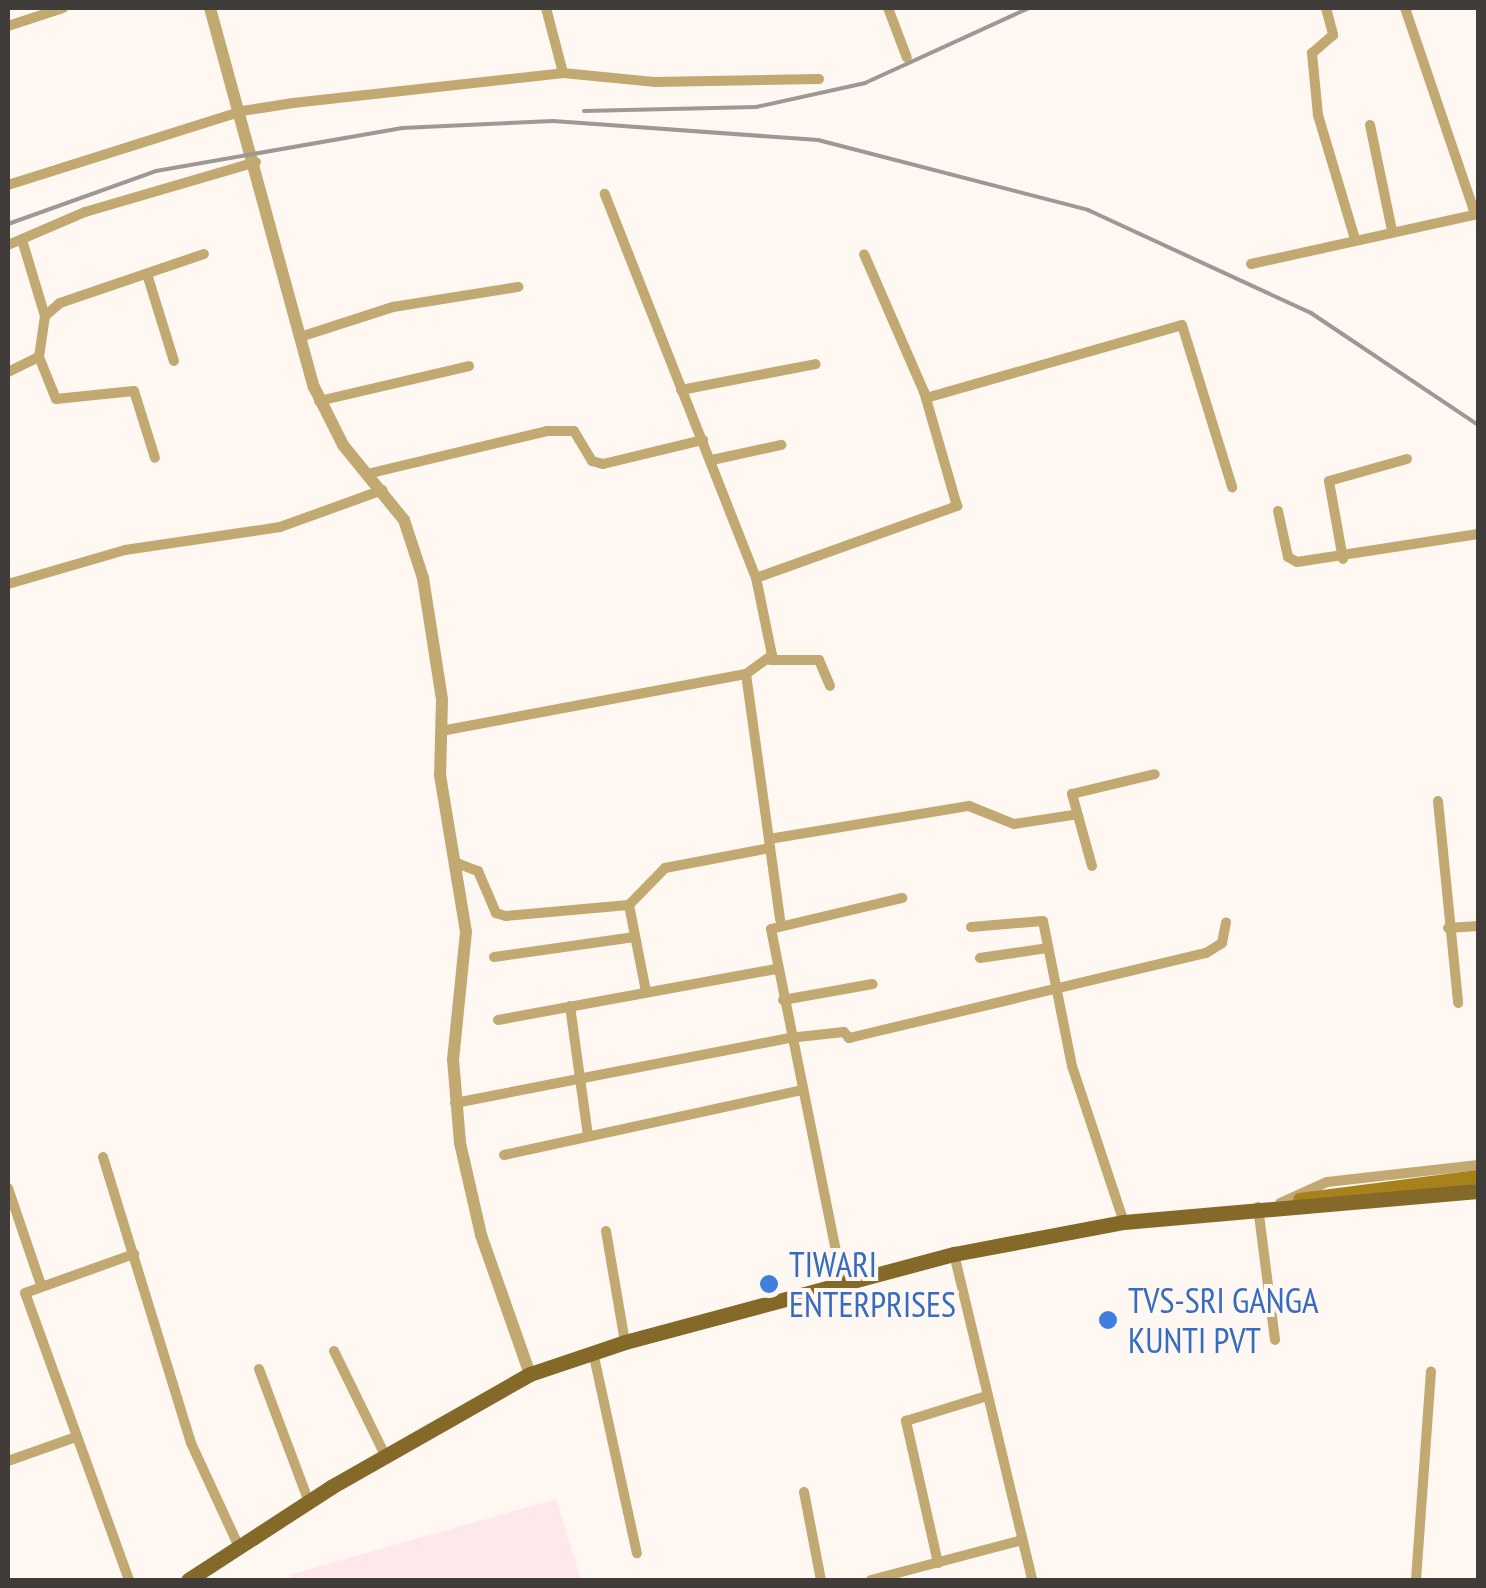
<!DOCTYPE html>
<html>
<head>
<meta charset="utf-8">
<style>
  body { margin:0 }
  #map { position:relative; width:1486px; height:1588px; overflow:hidden; background:#fef7f2; font-family:"PT Sans Narrow",sans-serif }
  div>[style] { position:absolute }
  [style*='--x'] { left:calc(var(--x)*1px); top:calc(var(--y)*1px); width:calc(var(--w)*1px); rotate:calc(var(--a)*1deg) }
  .industrial>* { inset:0; background:#fee8eb }
  .minor>* { height:10px; margin:-5px; padding:0 5px; transform-origin:5px; border-radius:5px; background:#c2a972 }
  .tertiary>* { height:12px; margin:-6px; padding:0 6px; transform-origin:6px; border-radius:6px; background:#c2a972 }
  .secondary>* { height:14px; margin:-7px; padding:0 7px; transform-origin:7px; border-radius:7px; background:#a7811c }
  .primary>* { height:15px; margin:-7.5px; padding:0 7.5px; transform-origin:7.5px; border-radius:7.5px; background:#846928 }
  .rail>* { height:4px; margin:-2px; padding:0 2px; transform-origin:2px; border-radius:2px; background:#9d9894 }
  .dots>* { width:28px; height:28px; translate:-50% -50%; box-sizing:border-box; border:5px solid #fef7f2; border-radius:50% }
  span { translate:-50% -50%; white-space:nowrap; text-align:center; line-height:1.15; -webkit-text-stroke:8px #fef7f2; paint-order:stroke }
  .shop-label { font-size:35px; color:#366cbe }
  .left { translate:0 -50%; text-align:left }
  .frame { position:absolute; inset:0; border:10px solid #3f3c3a; pointer-events:none }
</style>
</head>
<body>
<div id="map">
  <div class="industrial">
    <div style="clip-path:polygon(556px 1499px,581px 1580px,291px 1580px,289px 1575px)"></div>
  </div>
  <div class="minor">
    <div style="--x:546;--y:8;--w:67;--a:75.3"></div>
    <div style="--x:888;--y:8;--w:53;--a:69.2"></div>
    <div style="--x:1326;--y:8;--w:28;--a:75"></div>
    <div style="--x:1333;--y:35;--w:28;--a:139"></div>
    <div style="--x:1312;--y:53;--w:62;--a:84.5"></div>
    <div style="--x:1318;--y:115;--w:129;--a:73.4"></div>
    <div style="--x:1405;--y:8;--w:218;--a:71.2"></div>
    <div style="--x:8;--y:26;--w:58;--a:-18.1"></div>
    <div style="--x:1370;--y:125;--w:107;--a:78.2"></div>
    <div style="--x:8;--y:185;--w:245;--a:-17.5"></div>
    <div style="--x:242;--y:111;--w:52;--a:-8.9"></div>
    <div style="--x:293;--y:103;--w:272;--a:-6.3"></div>
    <div style="--x:563;--y:73;--w:91;--a:5.6"></div>
    <div style="--x:654;--y:82;--w:165;--a:-1"></div>
    <div style="--x:22;--y:240;--w:79;--a:73.2"></div>
    <div style="--x:8;--y:245;--w:84;--a:-23.2"></div>
    <div style="--x:85;--y:212;--w:178;--a:-16.3"></div>
    <div style="--x:1251;--y:264;--w:232;--a:-12.4"></div>
    <div style="--x:147;--y:274;--w:91;--a:72.8"></div>
    <div style="--x:300;--y:337;--w:98;--a:-17.9"></div>
    <div style="--x:393;--y:307;--w:127;--a:-9.1"></div>
    <div style="--x:39;--y:357;--w:45;--a:68"></div>
    <div style="--x:56;--y:399;--w:78;--a:-5.9"></div>
    <div style="--x:134;--y:391;--w:70;--a:72.6"></div>
    <div style="--x:8;--y:372;--w:34;--a:-26"></div>
    <div style="--x:39;--y:357;--w:41;--a:-81.7"></div>
    <div style="--x:45;--y:316;--w:20;--a:-41"></div>
    <div style="--x:60;--y:303;--w:152;--a:-18.8"></div>
    <div style="--x:681;--y:390;--w:137;--a:-10.9"></div>
    <div style="--x:926;--y:398;--w:266;--a:-15.9"></div>
    <div style="--x:1182;--y:325;--w:170;--a:72.8"></div>
    <div style="--x:319;--y:401;--w:154;--a:-13.1"></div>
    <div style="--x:712;--y:460;--w:71;--a:-12.3"></div>
    <div style="--x:367;--y:474;--w:185;--a:-13.4"></div>
    <div style="--x:547;--y:431;--w:27;--a:0"></div>
    <div style="--x:574;--y:431;--w:35;--a:59"></div>
    <div style="--x:592;--y:461;--w:11;--a:15"></div>
    <div style="--x:603;--y:464;--w:103;--a:-13.5"></div>
    <div style="--x:1278;--y:511;--w:47;--a:77.7"></div>
    <div style="--x:1288;--y:557;--w:10;--a:29"></div>
    <div style="--x:1297;--y:562;--w:183;--a:-8.8"></div>
    <div style="--x:1343;--y:559;--w:79;--a:-100.2"></div>
    <div style="--x:1329;--y:481;--w:81;--a:-15.8"></div>
    <div style="--x:756;--y:578;--w:214;--a:-19.7"></div>
    <div style="--x:957;--y:506;--w:119;--a:-106.1"></div>
    <div style="--x:924;--y:392;--w:150;--a:-113.5"></div>
    <div style="--x:8;--y:584;--w:122;--a:-16.2"></div>
    <div style="--x:125;--y:550;--w:157;--a:-8.4"></div>
    <div style="--x:280;--y:527;--w:109;--a:-19.8"></div>
    <div style="--x:770;--y:660;--w:49;--a:0"></div>
    <div style="--x:819;--y:660;--w:28;--a:67"></div>
    <div style="--x:746;--y:674;--w:248;--a:82.1"></div>
    <div style="--x:441;--y:731;--w:310;--a:-10.6"></div>
    <div style="--x:746;--y:674;--w:32;--a:-36"></div>
    <div style="--x:772;--y:655;--w:79;--a:-101.7"></div>
    <div style="--x:756;--y:578;--w:413;--a:-111.5"></div>
    <div style="--x:1438;--y:801;--w:203;--a:84.3"></div>
    <div style="--x:769;--y:839;--w:203;--a:-9.4"></div>
    <div style="--x:969;--y:806;--w:48;--a:21.8"></div>
    <div style="--x:1014;--y:824;--w:60;--a:-8.7"></div>
    <div style="--x:454;--y:862;--w:26;--a:21"></div>
    <div style="--x:478;--y:871;--w:46;--a:66.8"></div>
    <div style="--x:496;--y:913;--w:10;--a:17"></div>
    <div style="--x:506;--y:916;--w:123;--a:-5.1"></div>
    <div style="--x:629;--y:905;--w:52;--a:-45.8"></div>
    <div style="--x:665;--y:868;--w:107;--a:-10.8"></div>
    <div style="--x:1092;--y:866;--w:75;--a:-105.5"></div>
    <div style="--x:1072;--y:794;--w:85;--a:-13.5"></div>
    <div style="--x:629;--y:905;--w:89;--a:78.9"></div>
    <div style="--x:971;--y:927;--w:72;--a:-4.8"></div>
    <div style="--x:1043;--y:921;--w:148;--a:78.7"></div>
    <div style="--x:1072;--y:1066;--w:164;--a:71.6"></div>
    <div style="--x:1448;--y:928;--w:30;--a:-4"></div>
    <div style="--x:494;--y:957;--w:142;--a:-8.1"></div>
    <div style="--x:980;--y:958;--w:69;--a:-8.4"></div>
    <div style="--x:783;--y:1000;--w:91;--a:-10.1"></div>
    <div style="--x:570;--y:1006;--w:131;--a:82.1"></div>
    <div style="--x:498;--y:1020;--w:284;--a:-10.4"></div>
    <div style="--x:455;--y:1103;--w:340;--a:-11"></div>
    <div style="--x:789;--y:1038;--w:55;--a:-6.2"></div>
    <div style="--x:844;--y:1032;--w:8;--a:50"></div>
    <div style="--x:849;--y:1038;--w:367;--a:-13.4"></div>
    <div style="--x:1206;--y:953;--w:19;--a:-32"></div>
    <div style="--x:1222;--y:943;--w:21;--a:-79"></div>
    <div style="--x:504;--y:1155;--w:306;--a:-12.3"></div>
    <div style="--x:103;--y:1157;--w:299;--a:72.9"></div>
    <div style="--x:191;--y:1443;--w:115;--a:65.2"></div>
    <div style="--x:8;--y:1188;--w:102;--a:71.2"></div>
    <div style="--x:1280;--y:1203;--w:51;--a:-24.1"></div>
    <div style="--x:1327;--y:1182;--w:152;--a:-6.4"></div>
    <div style="--x:1258;--y:1207;--w:134;--a:82.7"></div>
    <div style="--x:606;--y:1231;--w:113;--a:80.3"></div>
    <div style="--x:954;--y:1254;--w:335;--a:76.5"></div>
    <div style="--x:843;--y:1286;--w:364;--a:-101.4"></div>
    <div style="--x:771;--y:929;--w:135;--a:-13.3"></div>
    <div style="--x:334;--y:1351;--w:116;--a:63.9"></div>
    <div style="--x:593;--y:1352;--w:206;--a:77.7"></div>
    <div style="--x:259;--y:1369;--w:142;--a:69.4"></div>
    <div style="--x:8;--y:1461;--w:72;--a:-19.4"></div>
    <div style="--x:804;--y:1492;--w:90;--a:79.1"></div>
    <div style="--x:938;--y:1563;--w:146;--a:-102.7"></div>
    <div style="--x:906;--y:1421;--w:85;--a:-17.2"></div>
    <div style="--x:129;--y:1580;--w:305;--a:-109.9"></div>
    <div style="--x:25;--y:1293;--w:116;--a:-19.7"></div>
    <div style="--x:871;--y:1580;--w:156;--a:-14.8"></div>
    <div style="--x:1416;--y:1580;--w:209;--a:-85.9"></div>
  </div>
  <div class="tertiary">
    <div style="--x:210;--y:8;--w:393;--a:74.7"></div>
    <div style="--x:314;--y:387;--w:65;--a:63.4"></div>
    <div style="--x:343;--y:445;--w:97;--a:50.9"></div>
    <div style="--x:404;--y:520;--w:61;--a:71.9"></div>
    <div style="--x:423;--y:578;--w:123;--a:81.1"></div>
    <div style="--x:442;--y:700;--w:75;--a:91.5"></div>
    <div style="--x:440;--y:775;--w:159;--a:80.6"></div>
    <div style="--x:466;--y:932;--w:128;--a:95.8"></div>
    <div style="--x:453;--y:1059;--w:84;--a:85.2"></div>
    <div style="--x:460;--y:1143;--w:94;--a:77.1"></div>
    <div style="--x:481;--y:1235;--w:147;--a:70.6"></div>
  </div>
  <div class="secondary">
    <div style="--x:1300;--y:1200;--w:179;--a:-7.4"></div>
  </div>
  <div class="primary">
    <div style="--x:188;--y:1580;--w:171;--a:-33"></div>
    <div style="--x:331;--y:1487;--w:229;--a:-29.6"></div>
    <div style="--x:530;--y:1374;--w:100;--a:-18.6"></div>
    <div style="--x:625;--y:1342;--w:341;--a:-15"></div>
    <div style="--x:954;--y:1254;--w:173;--a:-10.7"></div>
    <div style="--x:1124;--y:1222;--w:355;--a:-5"></div>
  </div>
  <div class="rail">
    <div style="--x:584;--y:111;--w:172;--a:-1.3"></div>
    <div style="--x:756;--y:107;--w:112;--a:-12.4"></div>
    <div style="--x:865;--y:83;--w:180;--a:-24.6"></div>
    <div style="--x:8;--y:224;--w:157;--a:-19.7"></div>
    <div style="--x:156;--y:171;--w:250;--a:-9.9"></div>
    <div style="--x:402;--y:128;--w:151;--a:-2.7"></div>
    <div style="--x:553;--y:121;--w:266;--a:4.1"></div>
    <div style="--x:818;--y:140;--w:279;--a:14.5"></div>
    <div style="--x:1088;--y:210;--w:246;--a:24.8"></div>
    <div style="--x:1311;--y:313;--w:201;--a:33.8"></div>
  </div>
  <div class="dots">
    <div style="left:769px;top:1284px;background:#3f7fe0"></div>
    <div style="left:1108px;top:1320px;background:#3f7fe0"></div>
  </div>
  <div class="shop-label">
    <span class="left" style="left:789px;top:1284px">TIWARI<br>ENTERPRISES</span>
    <span class="left" style="left:1128px;top:1320px">TVS-SRI GANGA<br>KUNTI PVT</span>
  </div>
  <div class="frame"></div>
</div>
</body>
</html>
